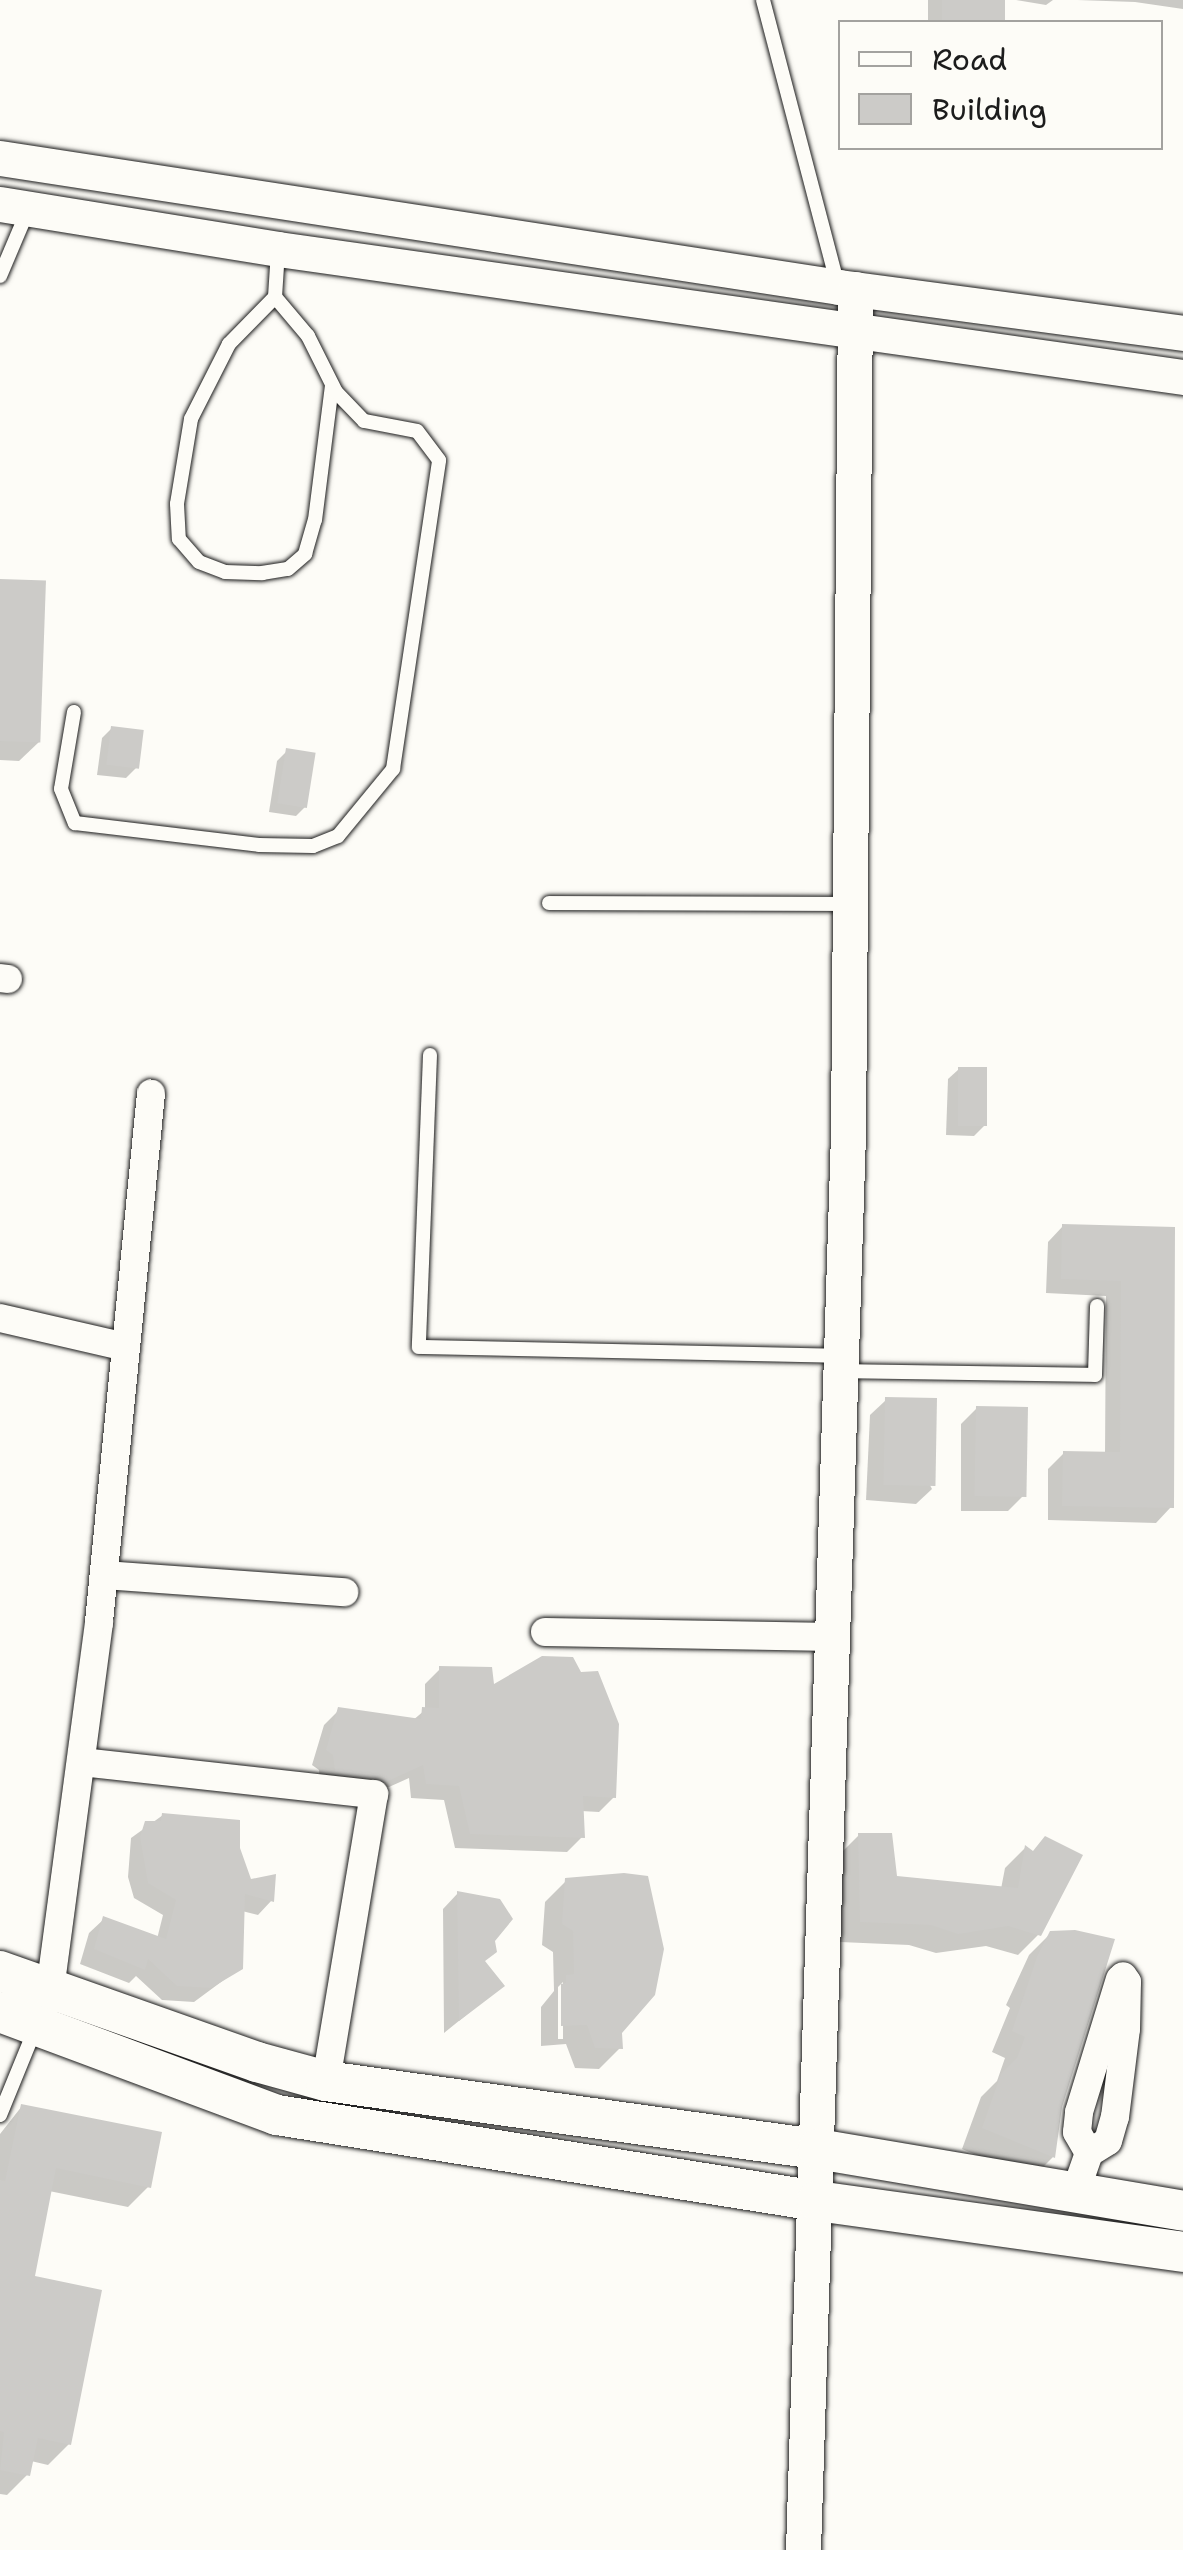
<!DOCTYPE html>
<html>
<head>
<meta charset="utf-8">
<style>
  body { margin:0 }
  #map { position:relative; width:1183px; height:2550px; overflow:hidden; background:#fdfcf7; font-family:"Shantell Sans",sans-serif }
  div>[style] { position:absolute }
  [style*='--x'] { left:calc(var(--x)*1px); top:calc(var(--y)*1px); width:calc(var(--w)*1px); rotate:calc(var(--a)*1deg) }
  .shadow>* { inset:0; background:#0003; transform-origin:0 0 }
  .building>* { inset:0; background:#cccbc8; transform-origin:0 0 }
  .roads { filter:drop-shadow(0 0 2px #1c1c1c) drop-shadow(0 0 2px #1c1c1c) }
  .service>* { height:14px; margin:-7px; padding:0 7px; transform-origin:7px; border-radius:7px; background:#fdfcf7 }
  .minor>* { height:28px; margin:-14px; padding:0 14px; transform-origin:14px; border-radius:14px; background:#fdfcf7 }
  .tertiary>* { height:35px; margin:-17.5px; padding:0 17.5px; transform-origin:17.5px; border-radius:17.5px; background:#fdfcf7 }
  .secondary>* { height:40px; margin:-20px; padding:0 20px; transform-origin:20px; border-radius:20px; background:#fdfcf7 }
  span { translate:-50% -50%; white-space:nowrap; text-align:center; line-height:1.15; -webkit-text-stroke:10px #fdfcf7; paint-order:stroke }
  .legend { position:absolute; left:838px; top:20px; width:325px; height:130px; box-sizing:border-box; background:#fdfcf7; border:2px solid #a3a29f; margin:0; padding:12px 18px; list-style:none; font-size:30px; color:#1c1c1c }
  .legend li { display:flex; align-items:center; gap:20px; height:50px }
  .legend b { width:50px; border:2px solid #a3a29f }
</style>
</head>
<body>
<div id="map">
  <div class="shadow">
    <div style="left:928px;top:0;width:77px;height:23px"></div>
    <div style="clip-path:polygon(1016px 0,1053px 0,1046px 5px)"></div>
    <div style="clip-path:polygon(1077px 0,1183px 0,1183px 9px,1135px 2px)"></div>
    <div style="clip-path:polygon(0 582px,39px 742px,19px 761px,0 760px)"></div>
    <div style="clip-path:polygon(112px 728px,136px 768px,126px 778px,97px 775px,102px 738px)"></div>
    <div style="clip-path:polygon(287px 751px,306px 806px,296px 816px,269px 812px,277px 761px)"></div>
    <div style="clip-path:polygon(959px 1069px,984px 1126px,974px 1136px,946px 1135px,948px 1079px)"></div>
    <div style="clip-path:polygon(1063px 1226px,1172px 1229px,1171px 1507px,1156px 1523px,1048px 1520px,1048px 1469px,1064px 1453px,1105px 1454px,1106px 1296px,1046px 1293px,1048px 1242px)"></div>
    <div style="clip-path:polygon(886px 1400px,932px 1489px,916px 1504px,866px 1500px,870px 1415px)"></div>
    <div style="clip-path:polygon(977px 1408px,1024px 1495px,1008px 1511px,961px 1511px,961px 1424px)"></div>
    <div style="clip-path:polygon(440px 1669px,492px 1688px,614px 1797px,599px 1812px,581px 1811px,582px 1837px,567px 1852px,455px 1848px,444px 1800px,411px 1798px,409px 1778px,369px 1796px,320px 1787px,319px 1770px,312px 1765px,324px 1725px,339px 1710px,412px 1721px,425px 1710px,425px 1684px)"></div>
    <div style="clip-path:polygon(163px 1815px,242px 1871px,272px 1900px,258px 1915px,242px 1911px,240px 1968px,194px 2002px,162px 2000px,136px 1976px,129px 1983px,80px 1964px,89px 1933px,104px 1919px,157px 1939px,163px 1915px,134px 1898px,128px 1877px,131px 1838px)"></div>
    <div style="clip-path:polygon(859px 1835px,895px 1878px,1001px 1889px,1005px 1868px,1025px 1848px,1039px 1934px,1018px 1955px,986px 1946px,936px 1953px,909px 1945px,840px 1942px,838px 1856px)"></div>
    <div style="clip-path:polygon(evenodd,566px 1881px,620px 2048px,599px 2069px,575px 2068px,566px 2044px,541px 2046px,541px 2007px,554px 1991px,553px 1952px,542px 1945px,545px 1902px,566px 1881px,563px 1982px,563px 2039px,558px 2039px,558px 1987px,563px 1982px)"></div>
    <div style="clip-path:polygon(458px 1893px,492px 1941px,483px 1962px,502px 1986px,444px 2033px,443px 1909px)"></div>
    <div style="clip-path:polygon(1051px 1933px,1060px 2107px,1053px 2157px,1032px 2178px,962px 2149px,981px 2097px,997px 2081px,1005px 2058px,992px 2052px,1010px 2008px,1006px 2005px,1029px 1955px)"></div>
    <div style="clip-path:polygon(22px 2106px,149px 2186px,128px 2207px,49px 2191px,32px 2278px,69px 2444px,48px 2465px,31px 2461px,28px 2474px,7px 2495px,0 2494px,0 2134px)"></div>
  </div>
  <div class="building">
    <div style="left:942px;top:0;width:63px;height:22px"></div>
    <div style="left:0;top:579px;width:46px;height:162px;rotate:2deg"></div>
    <div style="left:111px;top:726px;width:33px;height:39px;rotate:7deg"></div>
    <div style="left:286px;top:748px;width:30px;height:56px;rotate:9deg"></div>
    <div style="left:958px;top:1067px;width:29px;height:59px"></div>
    <div style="clip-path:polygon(1062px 1224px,1175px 1227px,1174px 1508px,1062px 1506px,1063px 1451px,1120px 1452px,1121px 1281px,1061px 1279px)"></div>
    <div style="left:885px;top:1397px;width:52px;height:88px;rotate:1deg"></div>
    <div style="left:976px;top:1406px;width:52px;height:90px;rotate:1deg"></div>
    <div style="clip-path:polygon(542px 1656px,573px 1657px,581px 1672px,598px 1671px,619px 1724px,616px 1798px,583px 1796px,585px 1838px,470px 1834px,459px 1786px,426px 1784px,423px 1765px,386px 1782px,335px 1772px,333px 1755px,326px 1750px,338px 1707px,421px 1719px,422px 1707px,439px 1708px,439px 1666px,492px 1667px,494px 1684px)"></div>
    <div style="clip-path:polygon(162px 1813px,240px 1820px,240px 1848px,251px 1879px,276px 1874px,274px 1902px,245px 1894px,243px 1969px,211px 1988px,177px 1986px,148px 1959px,145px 1970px,94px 1949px,103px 1916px,166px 1939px,176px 1900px,148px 1883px,140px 1837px,145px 1821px,161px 1821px)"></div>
    <div style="clip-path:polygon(858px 1833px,892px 1833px,897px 1876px,1018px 1888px,1025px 1845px,1033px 1851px,1045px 1836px,1083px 1855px,1041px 1936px,1008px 1926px,958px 1934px,931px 1925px,860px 1922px)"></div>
    <div style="clip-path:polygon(624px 1873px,648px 1876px,664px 1949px,655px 1995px,622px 2033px,623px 2049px,595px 2048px,587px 2025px,561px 2026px,561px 1984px,566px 1983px,566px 1975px,574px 1974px,573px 1931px,562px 1924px,565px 1878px)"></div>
    <div style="clip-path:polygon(457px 1891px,500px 1899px,513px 1919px,495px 1941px,497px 1952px,485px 1961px,505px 1986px,459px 2021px)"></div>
    <div style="clip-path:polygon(1075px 1930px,1115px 1939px,1062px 2107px,1055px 2158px,982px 2128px,1001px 2074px,1017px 2058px,1025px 2037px,1012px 2031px,1037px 1957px,1050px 1931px)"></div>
    <div style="clip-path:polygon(21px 2104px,162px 2132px,151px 2188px,56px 2168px,35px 2276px,102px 2290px,71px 2445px,38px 2438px,30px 2476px,0 2470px,4px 2432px,0 2431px,0 2180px,5px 2181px)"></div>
  </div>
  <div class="roads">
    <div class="service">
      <div style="--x:763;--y:0;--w:295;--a:75.3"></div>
      <div style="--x:0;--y:276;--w:72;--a:-67"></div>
      <div style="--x:275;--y:297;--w:66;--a:134.4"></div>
      <div style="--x:229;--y:344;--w:84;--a:116.9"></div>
      <div style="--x:191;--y:419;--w:86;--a:99.4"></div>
      <div style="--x:177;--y:504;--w:35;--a:87"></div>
      <div style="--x:179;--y:539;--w:30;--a:49"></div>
      <div style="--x:199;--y:562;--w:28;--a:21"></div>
      <div style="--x:225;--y:572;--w:37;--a:2"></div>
      <div style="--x:262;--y:573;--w:26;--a:-9"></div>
      <div style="--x:288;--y:569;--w:23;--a:-41"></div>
      <div style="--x:305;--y:554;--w:35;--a:-74"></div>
      <div style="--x:315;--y:520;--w:136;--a:-82.8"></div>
      <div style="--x:74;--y:712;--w:78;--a:99.6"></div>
      <div style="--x:61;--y:789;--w:37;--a:68"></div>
      <div style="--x:75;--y:823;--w:185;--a:6.8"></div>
      <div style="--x:259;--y:845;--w:54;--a:1.1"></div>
      <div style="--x:313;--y:846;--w:27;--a:-22"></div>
      <div style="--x:338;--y:836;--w:87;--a:-50.6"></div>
      <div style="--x:393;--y:769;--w:312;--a:-81.5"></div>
      <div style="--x:439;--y:460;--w:36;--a:-127"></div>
      <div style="--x:417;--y:431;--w:54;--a:-169.3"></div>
      <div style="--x:364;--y:421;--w:40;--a:-134"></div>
      <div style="--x:336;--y:392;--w:63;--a:-116.6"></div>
      <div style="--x:308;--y:336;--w:51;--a:-130.2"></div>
      <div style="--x:275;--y:297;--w:47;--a:-86.3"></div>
      <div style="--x:549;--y:903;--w:299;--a:0.2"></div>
      <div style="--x:430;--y:1055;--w:292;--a:92.2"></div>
      <div style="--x:419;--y:1347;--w:422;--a:1.2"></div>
      <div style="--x:842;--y:1371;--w:253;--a:0.9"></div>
      <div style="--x:1095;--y:1375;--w:69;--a:-88.3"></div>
      <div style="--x:0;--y:2115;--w:95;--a:-67.8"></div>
    </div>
    <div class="minor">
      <div style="--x:0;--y:978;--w:8;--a:7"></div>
      <div style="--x:0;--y:1318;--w:129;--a:13"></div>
      <div style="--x:104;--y:1575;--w:241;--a:4.1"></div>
      <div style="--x:545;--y:1632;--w:289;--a:1"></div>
      <div style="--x:82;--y:1762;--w:294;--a:6.3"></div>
      <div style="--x:374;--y:1794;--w:291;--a:99.5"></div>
      <div style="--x:44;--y:2005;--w:16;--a:-68"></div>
      <div style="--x:50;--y:1990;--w:371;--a:-82.4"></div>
      <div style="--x:99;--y:1622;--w:531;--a:-84.38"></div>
      <div style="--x:1089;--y:2153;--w:24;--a:-120"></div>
      <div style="--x:1077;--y:2132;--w:20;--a:-84"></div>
      <div style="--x:1079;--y:2112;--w:139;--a:-72.9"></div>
      <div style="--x:1075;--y:2193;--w:42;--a:-70.7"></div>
      <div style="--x:1089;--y:2153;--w:22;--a:-32"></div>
      <div style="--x:1108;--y:2141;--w:25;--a:-74"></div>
      <div style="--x:1115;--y:2117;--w:89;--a:-82.9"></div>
      <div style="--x:1126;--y:2029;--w:47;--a:-88.8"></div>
      <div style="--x:1127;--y:1982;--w:7;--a:-124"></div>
    </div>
    <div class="tertiary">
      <div style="--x:0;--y:158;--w:849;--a:8.74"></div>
      <div style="--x:839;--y:287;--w:347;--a:7.6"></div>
      <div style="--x:0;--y:204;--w:282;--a:9.2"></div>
      <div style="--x:278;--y:249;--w:914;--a:8.05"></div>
      <div style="--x:803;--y:2550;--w:1418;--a:-88.18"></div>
      <div style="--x:848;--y:1133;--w:844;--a:-89.52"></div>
    </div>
    <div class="secondary">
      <div style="--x:0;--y:1971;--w:273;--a:19.5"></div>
      <div style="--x:257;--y:2062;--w:72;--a:15.4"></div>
      <div style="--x:326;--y:2081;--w:497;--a:7.9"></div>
      <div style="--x:818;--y:2149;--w:370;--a:9.6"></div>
      <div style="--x:0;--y:2012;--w:296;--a:20.4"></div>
      <div style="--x:277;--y:2115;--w:547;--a:9.05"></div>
      <div style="--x:817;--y:2201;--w:370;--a:7.9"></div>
    </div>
  </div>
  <ul class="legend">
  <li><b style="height:12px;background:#fdfcf7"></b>Road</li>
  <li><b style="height:28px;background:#cccbc8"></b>Building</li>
  </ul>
</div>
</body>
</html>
